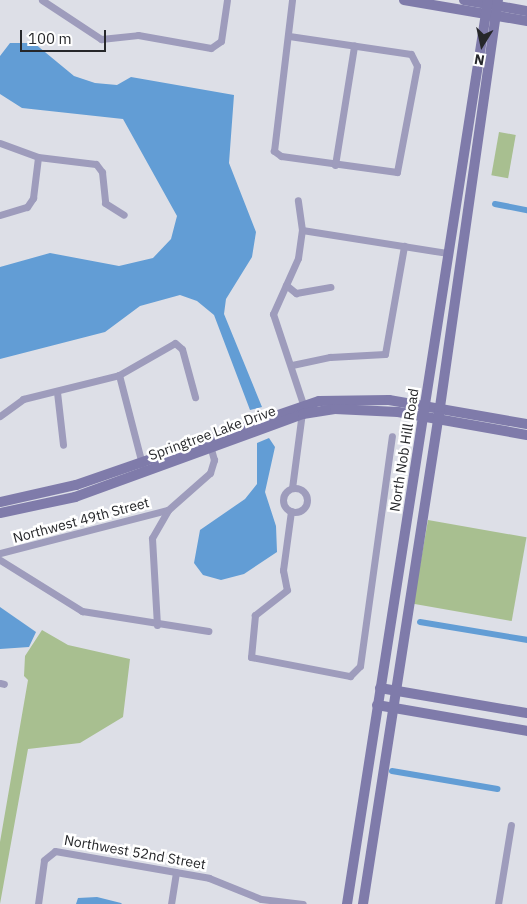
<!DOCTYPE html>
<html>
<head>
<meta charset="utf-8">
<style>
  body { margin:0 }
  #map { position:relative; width:527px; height:904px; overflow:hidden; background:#dddfe7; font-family:"IBM Plex Sans",sans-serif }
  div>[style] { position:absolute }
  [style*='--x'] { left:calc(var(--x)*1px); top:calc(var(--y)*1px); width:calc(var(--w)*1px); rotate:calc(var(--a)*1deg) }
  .green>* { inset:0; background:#a8bf90; transform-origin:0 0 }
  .water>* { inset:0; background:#629dd5 }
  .canal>* { height:6px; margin:-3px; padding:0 3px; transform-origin:3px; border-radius:3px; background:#629dd5 }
  .street>* { height:7px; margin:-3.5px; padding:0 3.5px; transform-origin:3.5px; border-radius:3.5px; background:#9e9cbc }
  .street>.ring { margin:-3.5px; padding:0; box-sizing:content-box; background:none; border:7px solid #9e9cbc; border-radius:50% }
  .secondary>* { height:10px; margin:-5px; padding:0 5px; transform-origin:5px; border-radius:5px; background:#7f7baa }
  span { translate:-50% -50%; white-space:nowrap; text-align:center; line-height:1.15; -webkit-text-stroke:5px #fff; paint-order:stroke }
  .street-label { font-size:14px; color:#26272a }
  .north { position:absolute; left:457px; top:20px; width:50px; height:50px; -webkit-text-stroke:4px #fff; paint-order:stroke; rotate:190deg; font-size:14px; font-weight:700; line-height:20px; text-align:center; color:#26272a }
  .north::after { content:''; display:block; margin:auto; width:18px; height:22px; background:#26272a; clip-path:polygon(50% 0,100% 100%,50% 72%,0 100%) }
  .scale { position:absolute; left:20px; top:30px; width:86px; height:22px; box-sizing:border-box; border:2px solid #26272a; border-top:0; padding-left:6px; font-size:15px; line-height:18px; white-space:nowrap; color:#26272a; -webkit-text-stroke:4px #fff; paint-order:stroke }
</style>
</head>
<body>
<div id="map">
  <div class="green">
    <div style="left:499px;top:132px;width:17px;height:44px;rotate:10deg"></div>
    <div style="left:428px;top:520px;width:100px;height:85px;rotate:10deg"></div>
    <div style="clip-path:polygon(42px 630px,68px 645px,130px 659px,123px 717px,80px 743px,28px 749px,0 904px,0 842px,28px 680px,24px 676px,25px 656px)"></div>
  </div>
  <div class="water">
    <div style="clip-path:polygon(10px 43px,34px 43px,74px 76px,95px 83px,117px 85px,131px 77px,234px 95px,229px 163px,256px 232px,252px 257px,226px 299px,224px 314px,262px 407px,250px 410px,214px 315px,197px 301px,180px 295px,140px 306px,105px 332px,0 359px,0 267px,50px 253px,119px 266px,153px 258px,171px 239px,177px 216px,123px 119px,22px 108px,0 94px,0 56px)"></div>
    <div style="clip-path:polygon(269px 438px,275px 447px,265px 492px,276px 526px,277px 552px,244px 574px,221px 580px,203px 575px,194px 563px,200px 530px,245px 499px,257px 484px,257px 443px)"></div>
    <div style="clip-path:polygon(0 607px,36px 632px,29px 647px,0 649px)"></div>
    <div style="clip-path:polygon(97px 897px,121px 903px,122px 904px,76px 904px,78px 898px)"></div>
  </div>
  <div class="canal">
    <div style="--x:495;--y:204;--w:33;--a:11"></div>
    <div style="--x:420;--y:622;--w:109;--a:9.5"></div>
    <div style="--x:392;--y:771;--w:107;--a:9.7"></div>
  </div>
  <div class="street">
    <div style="--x:42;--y:0;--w:71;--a:33.5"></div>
    <div style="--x:101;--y:39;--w:37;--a:-6"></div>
    <div style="--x:138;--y:35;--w:74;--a:10.1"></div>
    <div style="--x:211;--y:48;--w:12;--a:-35"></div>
    <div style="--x:221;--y:41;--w:41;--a:-81.7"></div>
    <div style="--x:289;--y:36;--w:123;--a:8.4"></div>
    <div style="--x:411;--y:54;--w:13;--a:63"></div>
    <div style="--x:417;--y:66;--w:108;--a:100.7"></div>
    <div style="--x:397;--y:172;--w:117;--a:-172.1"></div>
    <div style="--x:281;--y:156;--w:9;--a:-144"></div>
    <div style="--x:274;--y:151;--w:152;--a:-83.2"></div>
    <div style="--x:0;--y:143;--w:40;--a:20.2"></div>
    <div style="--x:38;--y:157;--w:58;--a:6.9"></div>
    <div style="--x:96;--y:164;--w:10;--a:53"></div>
    <div style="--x:102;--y:172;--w:31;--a:84"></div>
    <div style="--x:105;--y:203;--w:22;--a:32"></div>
    <div style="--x:335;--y:165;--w:121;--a:-80.9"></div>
    <div style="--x:0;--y:215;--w:28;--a:-17"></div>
    <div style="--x:27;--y:207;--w:11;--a:-56"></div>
    <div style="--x:33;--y:198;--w:41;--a:-83"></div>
    <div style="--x:302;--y:230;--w:148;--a:9"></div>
    <div style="--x:286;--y:285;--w:13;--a:39"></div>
    <div style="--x:296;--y:293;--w:35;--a:-10"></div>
    <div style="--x:292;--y:365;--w:39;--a:-12"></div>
    <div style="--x:330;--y:357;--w:55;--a:-3.1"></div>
    <div style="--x:385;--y:354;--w:110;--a:-80"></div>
    <div style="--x:119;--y:375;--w:92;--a:75.5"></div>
    <div style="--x:57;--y:392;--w:53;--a:83.5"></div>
    <div style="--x:0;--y:416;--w:29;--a:-36"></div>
    <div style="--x:23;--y:399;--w:99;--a:-14"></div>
    <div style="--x:119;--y:375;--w:64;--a:-29.7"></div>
    <div style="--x:175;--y:343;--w:9;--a:41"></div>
    <div style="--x:182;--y:349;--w:50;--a:74.8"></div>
    <div class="ring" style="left:283px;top:488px;width:17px;height:17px"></div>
    <div style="--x:292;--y:488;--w:85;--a:-82.5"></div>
    <div style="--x:303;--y:404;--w:95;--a:-108.4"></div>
    <div style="--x:273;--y:314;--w:61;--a:-65.9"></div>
    <div style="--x:298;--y:258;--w:28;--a:-82"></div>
    <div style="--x:302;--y:230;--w:30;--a:-98"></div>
    <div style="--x:291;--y:511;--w:60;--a:97.7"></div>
    <div style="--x:283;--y:570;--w:20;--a:79"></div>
    <div style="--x:287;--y:590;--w:41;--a:142"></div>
    <div style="--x:255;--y:615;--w:42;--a:95.4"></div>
    <div style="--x:251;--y:657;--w:101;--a:10.9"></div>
    <div style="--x:350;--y:676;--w:14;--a:-45"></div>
    <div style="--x:360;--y:666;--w:232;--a:-82.1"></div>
    <div style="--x:0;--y:553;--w:173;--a:-14.4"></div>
    <div style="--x:0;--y:560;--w:97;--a:31.9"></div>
    <div style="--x:82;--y:611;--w:128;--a:9"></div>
    <div style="--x:157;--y:625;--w:87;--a:-93.3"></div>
    <div style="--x:152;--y:538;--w:32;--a:-60"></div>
    <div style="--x:168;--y:510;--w:56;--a:-41.4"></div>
    <div style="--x:210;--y:473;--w:14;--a:-73"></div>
    <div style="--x:214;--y:460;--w:16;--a:-105"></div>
    <div style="--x:0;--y:683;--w:4;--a:14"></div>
    <div style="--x:38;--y:904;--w:44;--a:-82.2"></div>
    <div style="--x:44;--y:860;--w:14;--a:-39"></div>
    <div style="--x:55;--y:851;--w:156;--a:9.9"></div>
    <div style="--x:209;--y:878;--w:56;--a:22"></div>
    <div style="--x:261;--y:899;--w:42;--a:6.8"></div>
    <div style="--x:171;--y:904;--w:32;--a:-81"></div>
    <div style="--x:498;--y:904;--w:80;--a:-80.7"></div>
  </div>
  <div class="secondary">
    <div style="--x:404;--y:0;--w:125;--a:9.7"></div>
    <div style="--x:464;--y:0;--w:64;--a:9.9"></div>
    <div style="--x:0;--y:502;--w:78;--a:-12.6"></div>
    <div style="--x:76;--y:485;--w:257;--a:-19.1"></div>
    <div style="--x:319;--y:401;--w:70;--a:-0.8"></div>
    <div style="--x:389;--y:400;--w:140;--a:9.9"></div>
    <div style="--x:0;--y:513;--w:77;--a:-12"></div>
    <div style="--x:75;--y:497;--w:243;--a:-20"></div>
    <div style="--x:303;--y:414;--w:32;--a:-9"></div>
    <div style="--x:335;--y:409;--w:63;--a:2.7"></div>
    <div style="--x:398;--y:412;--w:131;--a:10.1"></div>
    <div style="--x:380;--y:688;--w:149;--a:9.7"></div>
    <div style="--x:377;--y:705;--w:152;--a:9.8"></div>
    <div style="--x:347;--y:904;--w:915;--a:-81.13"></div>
    <div style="--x:363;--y:904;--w:503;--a:-81.19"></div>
    <div style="--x:440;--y:407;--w:411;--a:-81.9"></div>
  </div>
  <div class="street-label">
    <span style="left:212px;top:433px;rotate:-20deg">Springtree Lake Drive</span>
    <span style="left:404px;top:450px;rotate:-81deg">North Nob Hill Road</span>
    <span style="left:81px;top:520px;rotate:-15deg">Northwest 49th Street</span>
    <span style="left:135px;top:852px;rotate:10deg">Northwest 52nd Street</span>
  </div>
  <div class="north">N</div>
  <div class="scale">100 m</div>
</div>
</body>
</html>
